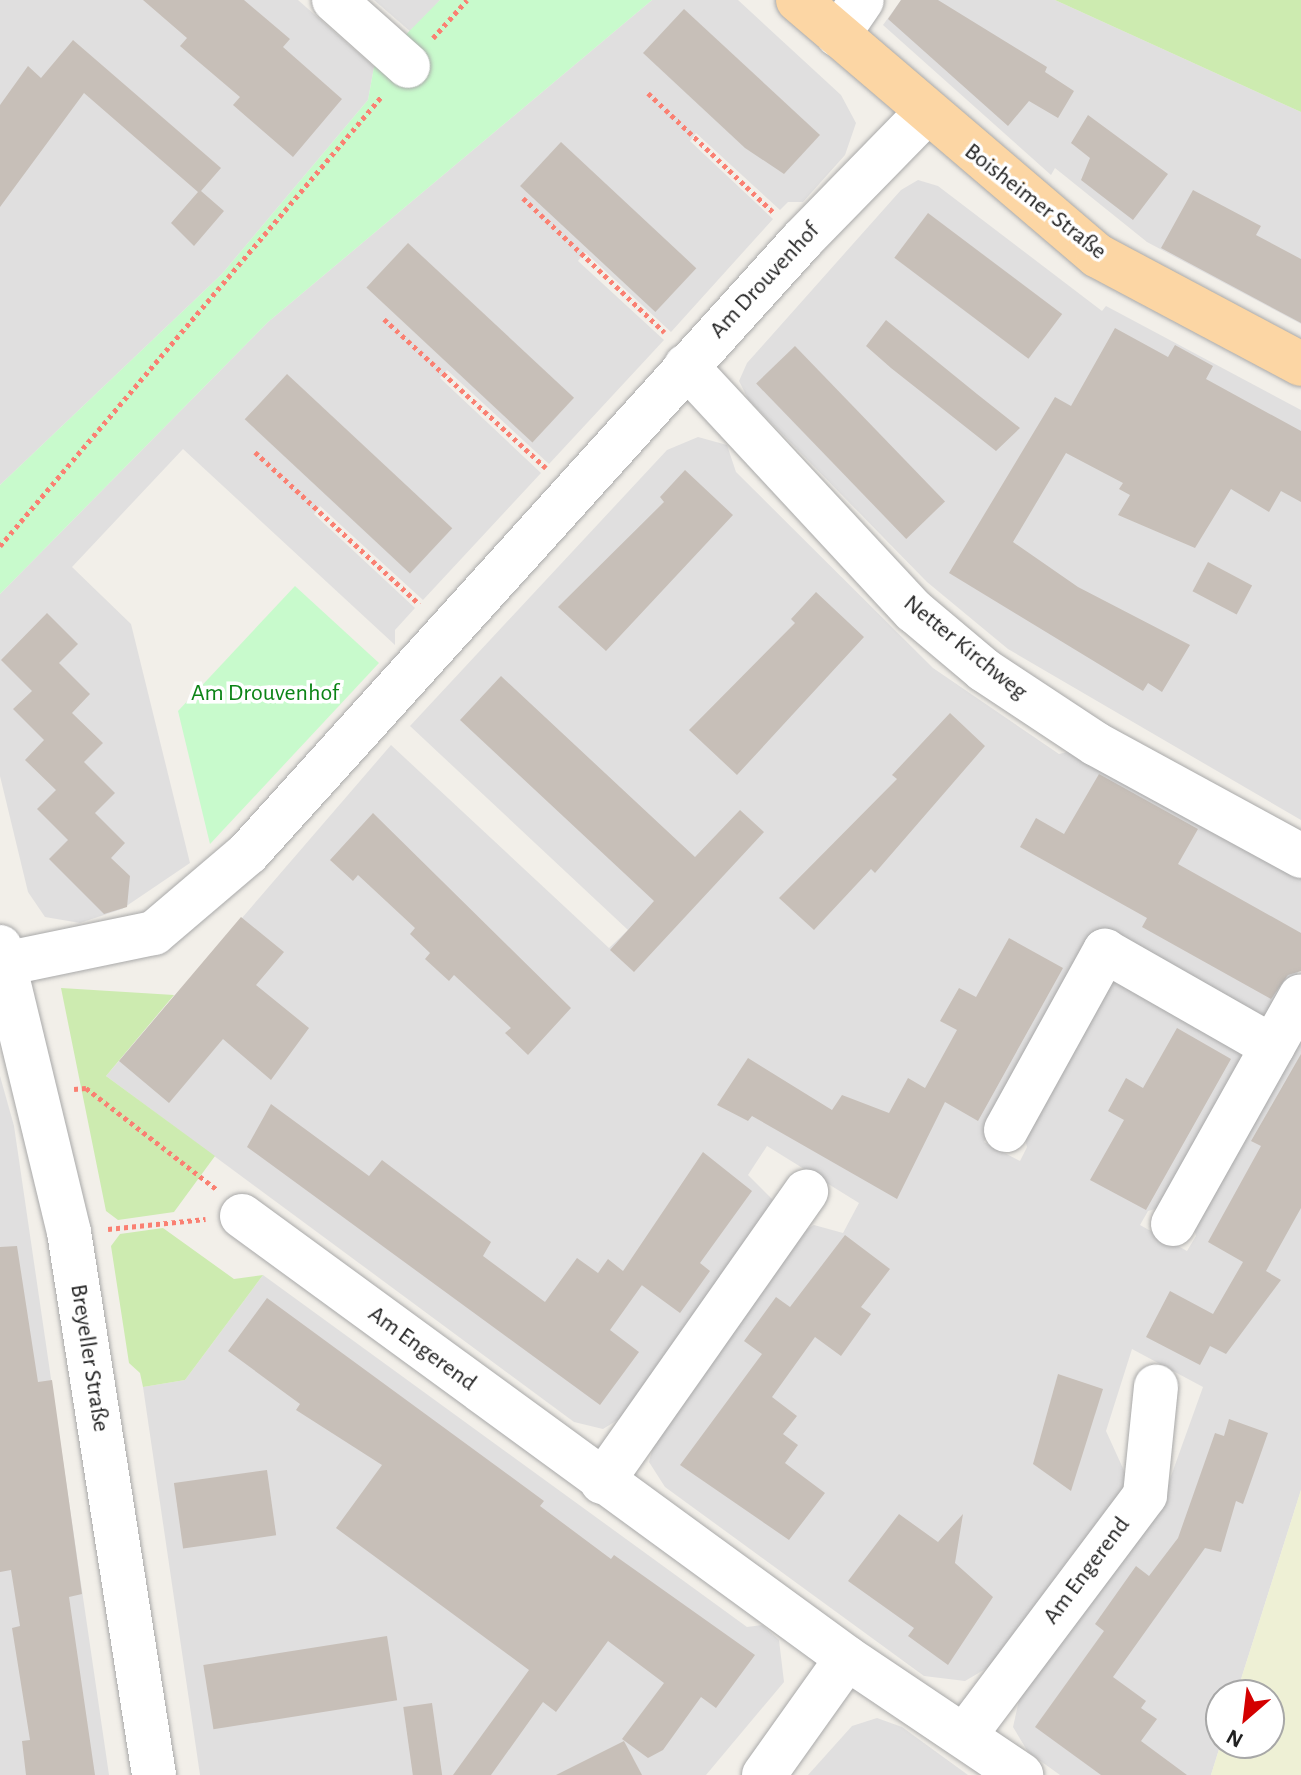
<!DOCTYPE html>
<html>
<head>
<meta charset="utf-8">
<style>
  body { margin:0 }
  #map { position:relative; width:1301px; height:1775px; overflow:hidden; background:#f2efe9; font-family:"Alegreya Sans",sans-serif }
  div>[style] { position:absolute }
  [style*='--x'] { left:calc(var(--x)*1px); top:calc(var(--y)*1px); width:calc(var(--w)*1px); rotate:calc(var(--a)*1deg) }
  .residential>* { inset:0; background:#e0dfdf }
  .farmland>* { inset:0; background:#eef0d5 }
  .grass>* { inset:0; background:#cdebb0 }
  .park>* { inset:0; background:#c8facc }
  .building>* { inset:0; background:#c7bfb8; transform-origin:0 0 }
  .path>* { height:5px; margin-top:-2.5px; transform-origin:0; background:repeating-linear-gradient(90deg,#fa8072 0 4px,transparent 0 8px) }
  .roads { filter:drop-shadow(0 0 2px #a9a9a9) drop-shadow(0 0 2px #a9a9a9) }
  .minor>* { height:44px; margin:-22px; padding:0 22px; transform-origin:22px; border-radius:22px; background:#fff }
  .major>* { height:44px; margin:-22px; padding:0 22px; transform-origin:22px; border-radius:22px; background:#fcd6a4 }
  span { translate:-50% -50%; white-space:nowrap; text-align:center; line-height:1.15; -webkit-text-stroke:7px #fff; paint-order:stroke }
  .street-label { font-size:24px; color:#222 }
  .park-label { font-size:24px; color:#0c8416 }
  .north { position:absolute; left:1205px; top:1679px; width:80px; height:80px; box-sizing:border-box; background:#fff; border:2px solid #a7a7a7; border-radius:50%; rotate:208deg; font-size:22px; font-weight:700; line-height:32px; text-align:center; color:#222 }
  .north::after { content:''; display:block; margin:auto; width:28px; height:36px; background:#d40000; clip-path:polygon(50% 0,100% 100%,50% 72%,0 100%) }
</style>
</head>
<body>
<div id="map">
  <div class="residential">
    <div style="clip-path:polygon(0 0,298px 0,374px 67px,368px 100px,222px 274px,0 485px)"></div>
    <div style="clip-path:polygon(374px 0,440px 0,412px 33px)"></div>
    <div style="clip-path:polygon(652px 0,738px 0,841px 95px,856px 123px,845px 155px,803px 202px,788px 202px,780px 210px,696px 133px,690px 141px,773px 219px,671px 332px,585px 252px,578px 261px,664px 340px,549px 464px,447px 370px,440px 378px,541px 473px,423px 600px,320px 506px,314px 514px,415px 608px,395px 630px,395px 645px,183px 449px,72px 567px,131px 624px,190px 863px,122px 909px,80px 923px,45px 917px,28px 892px,0 776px,0 594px,268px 322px)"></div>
    <div style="clip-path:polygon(901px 0,1055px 0,1301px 112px,1301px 324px,1147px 242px,1055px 168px,1051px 175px,883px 25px)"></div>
    <div style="clip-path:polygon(918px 180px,938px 186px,1102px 311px,1106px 306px,1301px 410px,1301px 820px,1008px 649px,927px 582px,748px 399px,739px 381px,747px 363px,901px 190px)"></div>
    <div style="clip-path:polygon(698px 437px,727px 445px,736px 472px,933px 668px,1059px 754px,1076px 750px,1301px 876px,1301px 967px,1282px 1001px,1262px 1017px,1084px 966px,984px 1142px,1020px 1161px,1027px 1147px,1022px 1128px,1107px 977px,1225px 1035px,1241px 1056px,1238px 1081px,1166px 1206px,1148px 1211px,1140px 1225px,1187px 1251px,1196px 1236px,1191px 1217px,1301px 1020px,1301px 1490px,1236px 1695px,1221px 1695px,1221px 1743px,1211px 1775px,1060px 1775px,1028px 1752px,1013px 1727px,1020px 1696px,1161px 1504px,1203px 1387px,1132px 1349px,1106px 1431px,1131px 1486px,1009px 1655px,965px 1681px,924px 1676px,665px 1487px,649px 1462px,656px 1434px,801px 1233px,814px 1225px,843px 1233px,859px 1203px,767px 1146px,748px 1175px,774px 1201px,627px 1414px,603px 1429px,574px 1422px,106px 1076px,391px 745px,609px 948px,628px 930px,410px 726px,667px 450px)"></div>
    <div style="clip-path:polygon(0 1076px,14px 1126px,109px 1775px,0 1775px)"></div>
    <div style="clip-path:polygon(263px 1275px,747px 1627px,762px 1625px,779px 1640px,784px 1682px,706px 1775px,200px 1775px,143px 1387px,185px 1380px)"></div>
    <div style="clip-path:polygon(877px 1718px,902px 1727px,968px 1775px,808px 1775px,852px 1726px)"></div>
  </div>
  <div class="farmland">
    <div style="clip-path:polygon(1301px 1490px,1301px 1775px,1211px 1775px,1221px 1743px,1269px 1743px,1269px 1695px,1236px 1695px)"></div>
  </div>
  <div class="grass">
    <div style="clip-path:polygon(1055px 0,1301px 0,1301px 112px)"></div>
    <div style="clip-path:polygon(61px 988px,174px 995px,106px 1076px,215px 1156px,174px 1212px,118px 1220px,106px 1211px)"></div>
    <div style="clip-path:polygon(163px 1228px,234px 1279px,263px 1275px,185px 1380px,143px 1387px,140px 1373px,129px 1363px,111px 1246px,120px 1234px)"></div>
  </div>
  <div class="park">
    <div style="clip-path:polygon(440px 0,652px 0,268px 322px,0 594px,0 485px,222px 274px,368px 100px,374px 67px)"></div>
    <div style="clip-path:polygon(295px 586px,379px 663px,210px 844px,178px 711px)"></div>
  </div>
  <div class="building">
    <div style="clip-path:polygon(143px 0,244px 0,290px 39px,283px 47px,342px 99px,293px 157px,233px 105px,240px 97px,180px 46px,187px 38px)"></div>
    <div style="clip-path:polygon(901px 0,938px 0,1047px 67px,1045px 72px,1074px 91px,1058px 118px,1029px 101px,1008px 126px,888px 19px)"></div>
    <div style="clip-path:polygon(684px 9px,820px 135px,784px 174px,745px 148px,643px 53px)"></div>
    <div style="clip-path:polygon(73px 40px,221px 168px,201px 191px,224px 211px,194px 246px,171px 223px,198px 192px,84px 93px,0 207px,0 105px,28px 66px,41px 78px)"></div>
    <div style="clip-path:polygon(1088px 115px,1168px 174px,1133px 220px,1081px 180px,1090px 158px,1071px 143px)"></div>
    <div style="left:561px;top:142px;width:185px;height:60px;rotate:43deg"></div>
    <div style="clip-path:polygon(1193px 190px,1261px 226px,1256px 235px,1301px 259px,1301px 323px,1161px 248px)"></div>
    <div style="left:928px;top:213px;width:168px;height:56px;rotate:37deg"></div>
    <div style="left:408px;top:243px;width:227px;height:61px;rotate:43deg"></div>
    <div style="clip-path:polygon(886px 320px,977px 394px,1020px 428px,996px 451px,891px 368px,866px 346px)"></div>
    <div style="clip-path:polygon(1115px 328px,1168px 357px,1175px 345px,1213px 366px,1206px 379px,1301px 431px,1301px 502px,1281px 491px,1269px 512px,1231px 489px,1195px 548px,1118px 515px,1130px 495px,1119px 489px,1123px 483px,1066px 453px,1013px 542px,1078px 587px,1190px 645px,1162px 692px,1148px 683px,1143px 691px,949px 573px,1055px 397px,1071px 406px)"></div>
    <div style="left:795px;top:346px;width:216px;height:54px;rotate:46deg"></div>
    <div style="left:287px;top:374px;width:226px;height:62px;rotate:43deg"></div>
    <div style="clip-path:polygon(685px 470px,733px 515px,606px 651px,558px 607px,664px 502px,660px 497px)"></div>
    <div style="left:1208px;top:562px;width:50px;height:33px;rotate:28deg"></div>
    <div style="clip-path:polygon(816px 592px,864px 637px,737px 775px,689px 730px,795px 623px,791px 619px)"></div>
    <div style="clip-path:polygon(47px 613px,78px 644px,59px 663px,90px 694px,72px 713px,103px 743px,84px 762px,115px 793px,95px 813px,125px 843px,111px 858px,130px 876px,127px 907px,104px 914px,49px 859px,68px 840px,37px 809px,56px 790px,25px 760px,44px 740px,13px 709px,32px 691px,1px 660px)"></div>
    <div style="clip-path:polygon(501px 676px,695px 857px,740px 810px,764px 832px,634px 972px,610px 950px,654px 901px,460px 720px)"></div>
    <div style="clip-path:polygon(950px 713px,985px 746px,875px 873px,871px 869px,814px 930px,779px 898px,897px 779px,892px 775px)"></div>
    <div style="clip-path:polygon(1099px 774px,1198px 829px,1178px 864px,1301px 933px,1301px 971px,1288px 975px,1271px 999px,1142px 927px,1147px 918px,1020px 847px,1036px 818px,1064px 834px)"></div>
    <div style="clip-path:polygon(373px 813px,571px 1008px,528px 1055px,505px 1033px,511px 1028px,454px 975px,449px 981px,425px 959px,430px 953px,410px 934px,415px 928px,358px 875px,353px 881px,330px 860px)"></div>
    <div style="clip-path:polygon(241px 917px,284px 952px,256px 985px,309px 1028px,271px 1080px,223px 1039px,169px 1103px,119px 1061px)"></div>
    <div style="clip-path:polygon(1009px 938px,1063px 968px,978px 1121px,945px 1102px,897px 1199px,752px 1116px,748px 1121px,717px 1105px,748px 1058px,832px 1110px,842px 1095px,889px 1113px,908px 1078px,925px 1088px,957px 1030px,940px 1021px,959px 988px,976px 997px)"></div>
    <div style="clip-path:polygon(1177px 1028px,1231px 1059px,1146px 1210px,1090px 1180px,1124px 1120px,1108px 1111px,1126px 1078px,1143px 1088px)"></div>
    <div style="clip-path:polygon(1301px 1054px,1301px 1208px,1266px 1271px,1281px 1280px,1226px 1354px,1210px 1346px,1200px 1365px,1146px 1337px,1170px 1291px,1213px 1314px,1243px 1262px,1208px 1242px,1261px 1146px,1251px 1141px)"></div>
    <div style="clip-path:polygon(271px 1104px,369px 1176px,382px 1160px,491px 1242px,483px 1256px,545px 1302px,577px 1258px,598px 1273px,608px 1259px,623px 1271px,703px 1152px,752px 1191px,700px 1263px,710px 1271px,680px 1313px,632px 1278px,642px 1285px,610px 1330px,639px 1352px,600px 1405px,247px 1147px)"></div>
    <div style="clip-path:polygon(845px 1235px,890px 1269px,861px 1307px,871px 1314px,841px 1356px,815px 1337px,772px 1397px,797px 1416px,783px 1434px,798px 1445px,785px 1463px,825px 1493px,789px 1540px,680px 1465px,762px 1354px,744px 1341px,776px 1297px,790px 1307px)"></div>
    <div style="clip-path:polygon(17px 1246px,38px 1382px,52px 1380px,82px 1594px,69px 1597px,95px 1775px,26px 1775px,22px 1741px,30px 1740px,12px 1628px,20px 1626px,11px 1570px,0 1572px,0 1247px)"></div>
    <div style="clip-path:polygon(267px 1298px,544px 1501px,540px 1506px,611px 1559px,614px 1555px,755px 1655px,716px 1708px,701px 1697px,663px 1750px,648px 1758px,622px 1739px,664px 1683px,608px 1641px,556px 1712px,543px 1702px,491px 1775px,453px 1775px,529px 1670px,336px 1528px,382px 1465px,296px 1410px,300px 1404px,228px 1351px)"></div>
    <div style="clip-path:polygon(1058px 1374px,1103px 1389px,1071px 1491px,1033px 1464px)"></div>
    <div style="clip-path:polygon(1229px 1419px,1268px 1433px,1243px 1504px,1236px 1501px,1221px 1552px,1205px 1548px,1113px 1677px,1146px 1701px,1141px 1708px,1157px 1719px,1141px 1741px,1187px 1775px,1101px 1775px,1035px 1727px,1104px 1631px,1095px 1624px,1136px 1566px,1149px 1576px,1178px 1538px,1215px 1433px,1224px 1436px)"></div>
    <div style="left:267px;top:1470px;width:66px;height:94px;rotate:82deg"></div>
    <div style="clip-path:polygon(899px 1514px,938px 1542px,963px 1514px,955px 1563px,993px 1597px,948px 1665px,908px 1636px,914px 1628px,848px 1581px)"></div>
    <div style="left:387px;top:1636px;width:65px;height:186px;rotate:81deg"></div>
    <div style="left:432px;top:1703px;width:73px;height:29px;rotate:82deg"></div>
    <div style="clip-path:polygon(624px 1741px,642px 1775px,556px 1775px)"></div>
  </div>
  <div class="path">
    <div style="--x:433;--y:38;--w:51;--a:-48.2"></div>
    <div style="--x:648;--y:93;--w:175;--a:43.6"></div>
    <div style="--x:523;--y:198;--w:195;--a:43.5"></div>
    <div style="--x:384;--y:319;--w:220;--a:42.6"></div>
    <div style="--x:255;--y:452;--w:224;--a:42.8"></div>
    <div style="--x:0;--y:546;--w:590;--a:-49.67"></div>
    <div style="--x:74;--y:1089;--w:12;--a:-5"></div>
    <div style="--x:86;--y:1088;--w:165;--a:37.8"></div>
    <div style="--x:108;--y:1229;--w:98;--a:-5.9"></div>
  </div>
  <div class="roads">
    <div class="minor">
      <div style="--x:334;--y:0;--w:99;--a:41.7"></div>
      <div style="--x:838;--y:35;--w:42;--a:-55.6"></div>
      <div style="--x:686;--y:366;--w:335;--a:47.1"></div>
      <div style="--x:914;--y:611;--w:92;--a:40.1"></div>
      <div style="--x:984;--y:670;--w:134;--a:33.5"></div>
      <div style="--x:1096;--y:744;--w:234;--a:28.6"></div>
      <div style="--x:0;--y:947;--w:293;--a:76.4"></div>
      <div style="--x:69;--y:1232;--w:550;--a:81.1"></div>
      <div style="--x:4;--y:964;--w:153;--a:-11.7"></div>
      <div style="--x:154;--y:933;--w:123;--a:-40.4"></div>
      <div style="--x:248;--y:853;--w:826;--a:-47.89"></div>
      <div style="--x:802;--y:240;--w:176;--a:-45.7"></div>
      <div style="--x:1006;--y:1130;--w:205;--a:-61.1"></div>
      <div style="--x:1105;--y:951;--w:193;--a:29.7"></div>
      <div style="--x:242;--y:1216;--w:749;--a:36.15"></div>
      <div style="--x:847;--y:1658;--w:210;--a:33.9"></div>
      <div style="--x:1173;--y:1224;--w:261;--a:-60.7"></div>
      <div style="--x:602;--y:1482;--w:355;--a:-54.9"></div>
      <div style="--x:965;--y:1735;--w:300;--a:-53.1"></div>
      <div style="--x:1145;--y:1495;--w:109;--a:-84.2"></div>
      <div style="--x:764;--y:1775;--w:143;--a:-54.6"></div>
    </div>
    <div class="major">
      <div style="--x:798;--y:0;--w:394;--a:40.5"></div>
      <div style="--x:1098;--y:256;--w:230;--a:28"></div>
    </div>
  </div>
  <div class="street-label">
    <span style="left:1035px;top:202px;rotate:38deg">Boisheimer Straße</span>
    <span style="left:765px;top:281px;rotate:-47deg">Am Drouvenhof</span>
    <span style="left:965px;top:648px;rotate:39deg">Netter Kirchweg</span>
    <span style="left:422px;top:1349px;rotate:36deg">Am Engerend</span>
    <span style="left:89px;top:1358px;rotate:81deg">Breyeller Straße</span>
    <span style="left:1087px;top:1571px;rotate:-53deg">Am Engerend</span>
  </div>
  <div class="park-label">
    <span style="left:265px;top:694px">Am Drouvenhof</span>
  </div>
  <div class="north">N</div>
</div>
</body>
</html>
